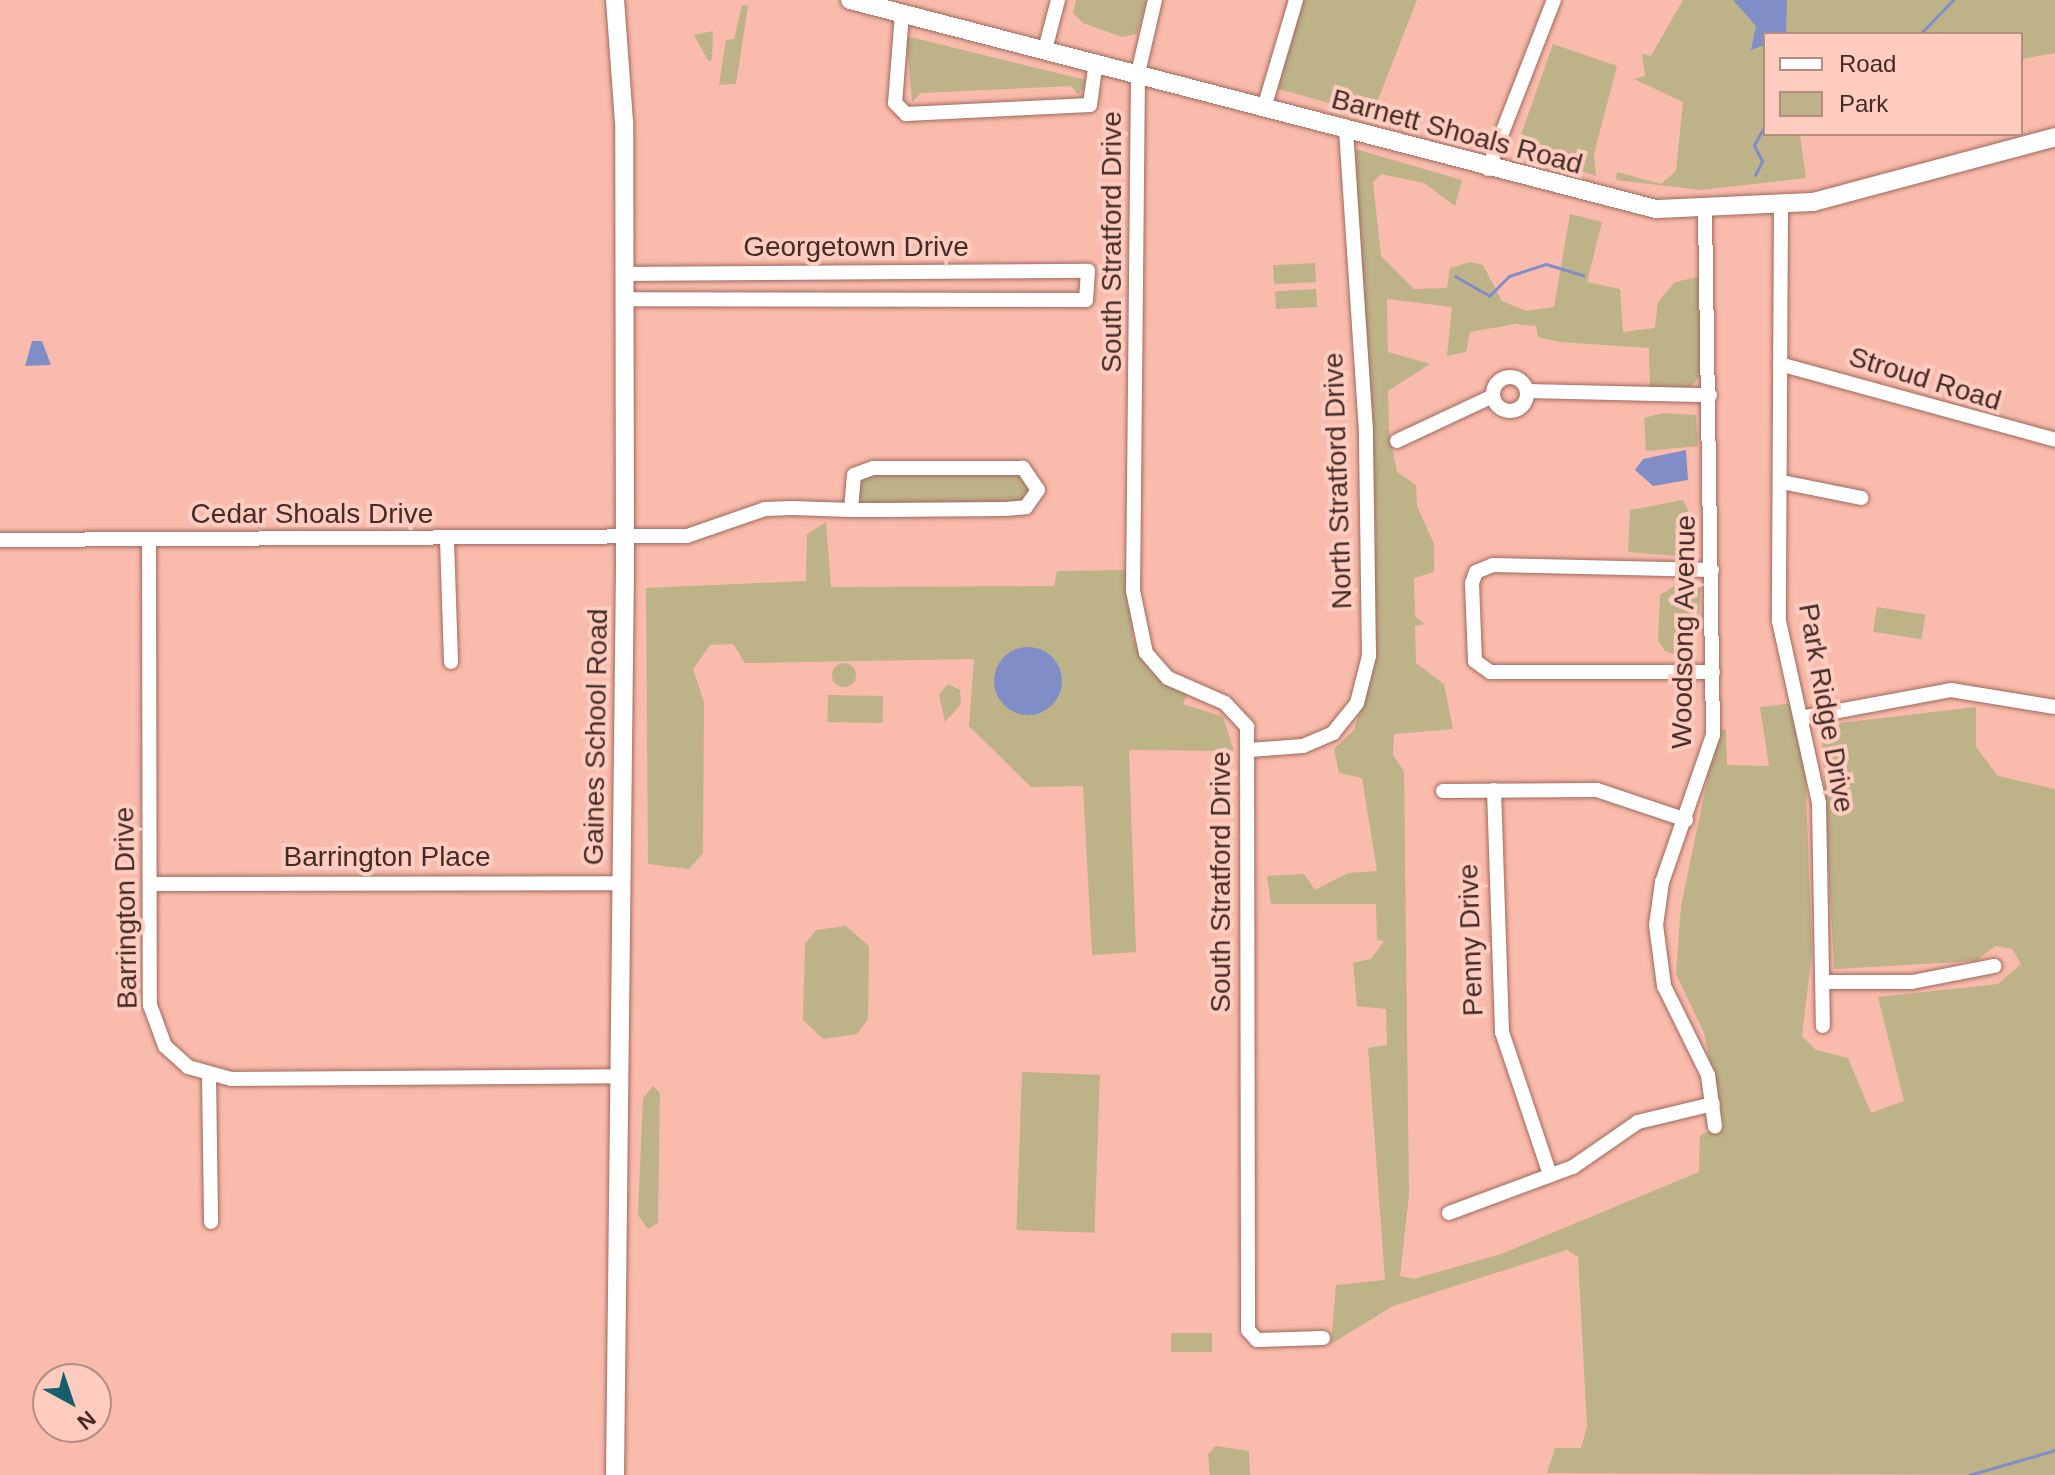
<!DOCTYPE html>
<html>
<head>
<meta charset="utf-8">
<style>
  body { margin:0 }
  #map { position:relative; width:2055px; height:1475px; overflow:hidden; background:#f9bbac; font-family:Arial,sans-serif }
  div>[style] { position:absolute }
  [style*='--x'] { left:calc(var(--x)*1px); top:calc(var(--y)*1px); width:calc(var(--w)*1px); rotate:calc(var(--a)*1deg) }
  .green>* { inset:0; background:#beb289; transform-origin:0 0 }
  .round { border-radius:50% }
  .water>* { inset:0; background:#808dc6 }
  .stream>* { height:3px; margin:-1.5px; padding:0 1.5px; transform-origin:1.5px; border-radius:1.5px; background:#808dc6 }
  .roads { filter:drop-shadow(0 0 2px #a1695c) drop-shadow(0 0 2px #a1695c) }
  .minor>* { height:14px; margin:-7px; padding:0 7px; transform-origin:7px; border-radius:7px; background:#fff }
  .minor>.ring { margin:-7px; padding:0; box-sizing:content-box; background:none; border:14px solid #fff; border-radius:50% }
  .major>* { height:18px; margin:-9px; padding:0 9px; transform-origin:9px; border-radius:9px; background:#fff }
  span { translate:-50% -50%; white-space:nowrap; text-align:center; line-height:1.15; -webkit-text-stroke:8px #ffccbf; paint-order:stroke }
  .street-label { font-size:28px; color:#432b26 }
  .legend { position:absolute; left:1763px; top:32px; width:260px; height:104px; box-sizing:border-box; background:#ffccbf; border:2px solid #b48c82; margin:0; padding:10px 14px; list-style:none; font-size:24px; color:#432b26 }
  .legend li { display:flex; align-items:center; gap:16px; height:40px }
  .legend b { width:40px; border:2px solid #b48c82 }
  .north { position:absolute; left:32px; top:1363px; width:80px; height:80px; box-sizing:border-box; background:#ffccbf; border:2px solid #b48c82; border-radius:50%; rotate:140deg; font-size:22px; font-weight:700; line-height:32px; text-align:center; color:#432b26 }
  .north::after { content:''; display:block; margin:auto; width:28px; height:36px; background:#16606e; clip-path:polygon(50% 0,100% 100%,50% 72%,0 100%) }
</style>
</head>
<body>
<div id="map">
  <div class="green">
    <div style="clip-path:polygon(1076px 0,1147px 0,1137px 34px,1122px 37px,1083px 23px,1073px 13px)"></div>
    <div style="clip-path:polygon(1303px 0,1417px 0,1372px 115px,1275px 88px)"></div>
    <div style="clip-path:polygon(1683px 0,2055px 0,2055px 53px,2021px 59px,2021px 34px,1765px 34px,1765px 134px,1810px 134px,1800px 136px,1806px 178px,1701px 190px,1616px 180px,1617px 172px,1661px 184px,1676px 171px,1683px 102px,1634px 79px,1645px 76px,1642px 54px,1651px 56px)"></div>
    <div style="clip-path:polygon(742px 5px,748px 6px,736px 84px,719px 85px,726px 40px,734px 39px)"></div>
    <div style="clip-path:polygon(713px 31px,712px 59px,709px 62px,694px 35px)"></div>
    <div style="clip-path:polygon(906px 36px,1086px 80px,1084px 88px,1078px 94px,1071px 86px,921px 93px,912px 102px)"></div>
    <div style="clip-path:polygon(1553px 44px,1617px 66px,1594px 154px,1596px 176px,1516px 149px)"></div>
    <div style="clip-path:polygon(1355px 149px,1462px 180px,1455px 206px,1424px 183px,1381px 174px,1373px 182px,1381px 256px,1414px 289px,1447px 288px,1450px 268px,1470px 262px,1483px 265px,1502px 301px,1526px 311px,1554px 307px,1570px 214px,1602px 222px,1587px 282px,1620px 289px,1623px 332px,1655px 328px,1658px 302px,1675px 282px,1702px 276px,1701px 375px,1691px 387px,1650px 388px,1649px 348px,1560px 342px,1538px 337px,1536px 326px,1515px 324px,1470px 332px,1466px 352px,1447px 356px,1452px 307px,1387px 299px,1388px 352px,1430px 364px,1388px 391px,1389px 431px,1397px 472px,1416px 485px,1417px 506px,1434px 544px,1434px 572px,1414px 578px,1415px 616px,1424px 624px,1415px 626px,1416px 663px,1444px 684px,1453px 729px,1394px 734px,1393px 755px,1404px 771px,1409px 1195px,1400px 1276px,1414px 1279px,1501px 1254px,1699px 1172px,1700px 1135px,1724px 1126px,1704px 1033px,1676px 974px,1681px 906px,1718px 729px,1726px 730px,1727px 765px,1769px 766px,1760px 707px,1794px 703px,1805px 763px,1812px 952px,1802px 1036px,1816px 1050px,1848px 1058px,1871px 1113px,1904px 1101px,1878px 997px,1998px 984px,2021px 964px,2012px 949px,1995px 946px,1976px 961px,1834px 969px,1822px 740px,1830px 724px,1976px 707px,1976px 747px,1998px 776px,2055px 789px,2055px 1475px,1547px 1473px,1555px 1448px,1581px 1448px,1587px 1427px,1578px 1257px,1567px 1250px,1393px 1306px,1331px 1344px,1336px 1285px,1385px 1280px,1368px 1048px,1387px 1045px,1386px 1009px,1357px 1006px,1353px 963px,1371px 959px,1384px 941px,1377px 940px,1376px 904px,1271px 904px,1267px 876px,1304px 874px,1315px 890px,1348px 873px,1377px 871px,1362px 778px,1339px 773px,1334px 749px,1354px 730px,1368px 682px,1376px 530px)"></div>
    <div style="left:1315px;top:263px;width:19px;height:42px;rotate:87deg"></div>
    <div style="left:1316px;top:289px;width:18px;height:41px;rotate:87deg"></div>
    <div style="clip-path:polygon(1663px 413px,1696px 415px,1698px 446px,1646px 451px,1644px 418px)"></div>
    <div style="clip-path:polygon(863px 473px,1025px 474px,1034px 484px,1026px 503px,862px 505px,855px 482px)"></div>
    <div style="clip-path:polygon(1683px 500px,1695px 524px,1689px 557px,1628px 552px,1630px 510px)"></div>
    <div style="clip-path:polygon(826px 522px,831px 587px,1054px 586px,1057px 571px,1130px 570px,1133px 639px,1151px 671px,1188px 693px,1183px 704px,1223px 717px,1234px 751px,1129px 750px,1136px 952px,1092px 955px,1083px 786px,1031px 787px,969px 726px,974px 659px,745px 663px,733px 644px,710px 645px,693px 669px,704px 702px,703px 853px,689px 869px,648px 864px,646px 588px,806px 581px,807px 534px)"></div>
    <div style="clip-path:polygon(1676px 585px,1701px 588px,1695px 662px,1665px 651px,1658px 640px,1660px 595px)"></div>
    <div style="left:1877px;top:607px;width:49px;height:25px;rotate:9deg"></div>
    <div class="round" style="left:832px;top:663px;width:24px;height:24px"></div>
    <div style="clip-path:polygon(948px 684px,960px 690px,961px 704px,945px 722px,939px 695px)"></div>
    <div style="left:828px;top:695px;width:55px;height:27px;rotate:1deg"></div>
    <div style="clip-path:polygon(846px 926px,869px 946px,868px 1019px,857px 1034px,823px 1039px,803px 1020px,805px 944px,816px 930px)"></div>
    <div style="left:1022px;top:1072px;width:78px;height:158px;rotate:2deg"></div>
    <div style="clip-path:polygon(653px 1086px,660px 1093px,658px 1223px,648px 1229px,638px 1215px,643px 1098px)"></div>
    <div style="left:1171px;top:1333px;width:41px;height:19px"></div>
    <div style="clip-path:polygon(1216px 1446px,1249px 1451px,1250px 1475px,1210px 1475px,1208px 1454px)"></div>
  </div>
  <div class="water">
    <div style="clip-path:polygon(1733px 0,1787px 0,1786px 32px,1765px 34px,1765px 45px,1751px 50px,1756px 26px)"></div>
    <div style="clip-path:polygon(32px 341px,42px 341px,51px 365px,25px 366px)"></div>
    <div style="clip-path:polygon(1686px 450px,1688px 480px,1653px 486px,1635px 470px,1643px 459px)"></div>
    <div class="round" style="left:994px;top:647px;width:68px;height:68px"></div>
  </div>
  <div class="stream">
    <div style="--x:1920;--y:34;--w:47;--a:-45.9"></div>
    <div style="--x:1755;--y:175;--w:16;--a:-63"></div>
    <div style="--x:1762;--y:161;--w:18;--a:-117"></div>
    <div style="--x:1754;--y:145;--w:23;--a:-61"></div>
    <div style="--x:1455;--y:276;--w:39;--a:30"></div>
    <div style="--x:1489;--y:296;--w:28;--a:-45"></div>
    <div style="--x:1509;--y:276;--w:39;--a:-18"></div>
    <div style="--x:1546;--y:264;--w:39;--a:17"></div>
    <div style="--x:1969;--y:1475;--w:90;--a:-16.2"></div>
  </div>
  <div class="roads">
    <div class="minor">
      <div style="--x:1155;--y:0;--w:75;--a:103.1"></div>
      <div style="--x:1138;--y:73;--w:518;--a:90.55"></div>
      <div style="--x:1133;--y:591;--w:63;--a:78.2"></div>
      <div style="--x:1146;--y:653;--w:33;--a:49"></div>
      <div style="--x:1168;--y:678;--w:62;--a:23.7"></div>
      <div style="--x:1225;--y:703;--w:33;--a:47"></div>
      <div style="--x:1247;--y:727;--w:603;--a:89.9"></div>
      <div style="--x:1248;--y:1330;--w:13;--a:48"></div>
      <div style="--x:1257;--y:1340;--w:66;--a:-1.7"></div>
      <div style="--x:902;--y:13;--w:90;--a:94.4"></div>
      <div style="--x:895;--y:103;--w:16;--a:45"></div>
      <div style="--x:906;--y:114;--w:184;--a:-2.8"></div>
      <div style="--x:1090;--y:105;--w:44;--a:-82.2"></div>
      <div style="--x:1046;--y:46;--w:48;--a:-75.4"></div>
      <div style="--x:1264;--y:108;--w:113;--a:-73.5"></div>
      <div style="--x:1488;--y:169;--w:181;--a:-68.7"></div>
      <div style="--x:1781;--y:207;--w:414;--a:90.3"></div>
      <div style="--x:1779;--y:621;--w:186;--a:77.6"></div>
      <div style="--x:1819;--y:803;--w:223;--a:89"></div>
      <div style="--x:1705;--y:212;--w:523;--a:89.12"></div>
      <div style="--x:1713;--y:735;--w:156;--a:109.1"></div>
      <div style="--x:1662;--y:882;--w:43;--a:97.9"></div>
      <div style="--x:1656;--y:925;--w:62;--a:82.5"></div>
      <div style="--x:1664;--y:986;--w:99;--a:63.7"></div>
      <div style="--x:1708;--y:1075;--w:52;--a:82.3"></div>
      <div style="--x:625;--y:274;--w:463;--a:-0.4"></div>
      <div style="--x:1088;--y:271;--w:29;--a:94"></div>
      <div style="--x:1086;--y:300;--w:461;--a:-179.9"></div>
      <div style="--x:1780;--y:364;--w:285;--a:15.4"></div>
      <div class="ring" style="left:1493px;top:377px;width:20px;height:20px"></div>
      <div style="--x:1527;--y:391;--w:183;--a:1.3"></div>
      <div style="--x:1397;--y:441;--w:106;--a:-25.1"></div>
      <div style="--x:1782;--y:482;--w:81;--a:11.4"></div>
      <div style="--x:0;--y:540;--w:687;--a:-0.33"></div>
      <div style="--x:687;--y:536;--w:83;--a:-19.1"></div>
      <div style="--x:765;--y:509;--w:27;--a:-2"></div>
      <div style="--x:792;--y:508;--w:59;--a:1.9"></div>
      <div style="--x:851;--y:510;--w:28;--a:0"></div>
      <div style="--x:879;--y:510;--w:126;--a:-0.5"></div>
      <div style="--x:1005;--y:509;--w:21;--a:-5"></div>
      <div style="--x:1026;--y:507;--w:21;--a:-55"></div>
      <div style="--x:1038;--y:490;--w:27;--a:-124"></div>
      <div style="--x:1023;--y:468;--w:150;--a:180"></div>
      <div style="--x:873;--y:468;--w:20;--a:160"></div>
      <div style="--x:854;--y:475;--w:35;--a:95"></div>
      <div style="--x:149;--y:540;--w:465;--a:89.9"></div>
      <div style="--x:150;--y:1005;--w:44;--a:69.9"></div>
      <div style="--x:165;--y:1046;--w:31;--a:42"></div>
      <div style="--x:188;--y:1067;--w:45;--a:15.6"></div>
      <div style="--x:231;--y:1079;--w:390;--a:-0.4"></div>
      <div style="--x:447;--y:540;--w:122;--a:88.1"></div>
      <div style="--x:1712;--y:570;--w:219;--a:-178.7"></div>
      <div style="--x:1493;--y:565;--w:18;--a:158"></div>
      <div style="--x:1476;--y:572;--w:12;--a:110"></div>
      <div style="--x:1472;--y:583;--w:78;--a:87.8"></div>
      <div style="--x:1475;--y:661;--w:19;--a:36"></div>
      <div style="--x:1490;--y:672;--w:223;--a:0"></div>
      <div style="--x:1806;--y:717;--w:147;--a:-10.5"></div>
      <div style="--x:1951;--y:690;--w:105;--a:9.3"></div>
      <div style="--x:1249;--y:750;--w:54;--a:-4.2"></div>
      <div style="--x:1303;--y:746;--w:33;--a:-23"></div>
      <div style="--x:1333;--y:733;--w:38;--a:-51"></div>
      <div style="--x:1357;--y:703;--w:49;--a:-75.7"></div>
      <div style="--x:1369;--y:656;--w:225;--a:-90.8"></div>
      <div style="--x:1366;--y:431;--w:302;--a:-93.8"></div>
      <div style="--x:1494;--y:790;--w:242;--a:88.1"></div>
      <div style="--x:1502;--y:1032;--w:151;--a:71.4"></div>
      <div style="--x:1443;--y:791;--w:154;--a:-0.4"></div>
      <div style="--x:1597;--y:790;--w:94;--a:18.6"></div>
      <div style="--x:150;--y:884;--w:473;--a:-0.1"></div>
      <div style="--x:1824;--y:982;--w:88;--a:0"></div>
      <div style="--x:1912;--y:982;--w:84;--a:-11"></div>
      <div style="--x:209;--y:1075;--w:147;--a:89.2"></div>
      <div style="--x:1449;--y:1213;--w:132;--a:-20.4"></div>
      <div style="--x:1573;--y:1167;--w:79;--a:-34.7"></div>
      <div style="--x:1638;--y:1122;--w:77;--a:-13.5"></div>
    </div>
    <div class="major">
      <div style="--x:850;--y:0;--w:833;--a:14.54"></div>
      <div style="--x:1656;--y:209;--w:157;--a:-2.6"></div>
      <div style="--x:1813;--y:202;--w:251;--a:-15"></div>
      <div style="--x:615;--y:1475;--w:907;--a:-89.37"></div>
      <div style="--x:625;--y:568;--w:446;--a:-90.1"></div>
      <div style="--x:624;--y:122;--w:122;--a:-94.2"></div>
    </div>
  </div>
  <div class="street-label">
    <span style="left:1457px;top:132px;rotate:15deg">Barnett Shoals Road</span>
    <span style="left:1112px;top:242px;rotate:-90deg">South Stratford Drive</span>
    <span style="left:856px;top:247px">Georgetown Drive</span>
    <span style="left:1925px;top:379px;rotate:17deg">Stroud Road</span>
    <span style="left:1338px;top:481px;rotate:-92deg">North Stratford Drive</span>
    <span style="left:312px;top:514px">Cedar Shoals Drive</span>
    <span style="left:1684px;top:632px;rotate:-89deg">Woodsong Avenue</span>
    <span style="left:1826px;top:708px;rotate:80deg">Park Ridge Drive</span>
    <span style="left:596px;top:737px;rotate:-89deg">Gaines School Road</span>
    <span style="left:387px;top:857px">Barrington Place</span>
    <span style="left:1221px;top:882px;rotate:-90deg">South Stratford Drive</span>
    <span style="left:126px;top:908px;rotate:-91deg">Barrington Drive</span>
    <span style="left:1471px;top:940px;rotate:-92deg">Penny Drive</span>
  </div>
  <ul class="legend">
  <li><b style="height:10px;background:#fff"></b>Road</li>
  <li><b style="height:22px;background:#beb289"></b>Park</li>
  </ul>
  <div class="north">N</div>
</div>
</body>
</html>
